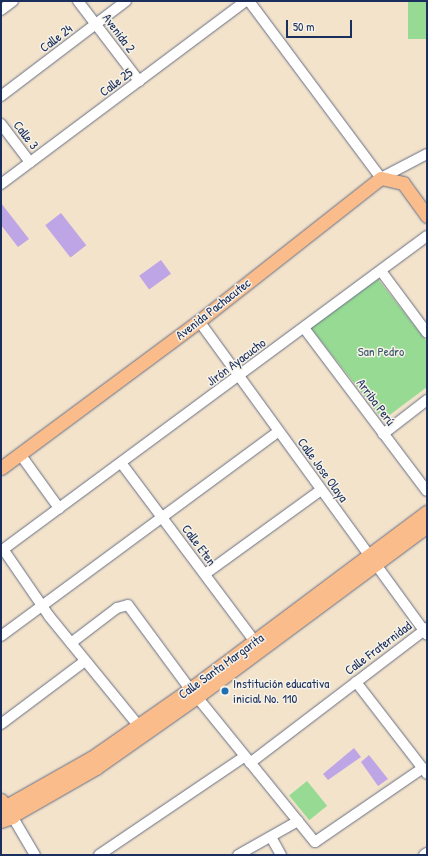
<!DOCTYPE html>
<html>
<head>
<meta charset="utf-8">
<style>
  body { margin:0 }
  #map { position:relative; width:428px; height:856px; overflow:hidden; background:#f3e3cb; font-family:"Patrick Hand",sans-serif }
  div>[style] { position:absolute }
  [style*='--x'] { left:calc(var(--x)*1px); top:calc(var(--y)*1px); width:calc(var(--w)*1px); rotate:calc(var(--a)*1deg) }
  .green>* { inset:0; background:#96da93; transform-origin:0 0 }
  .building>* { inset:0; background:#bea5e5; transform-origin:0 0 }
  .roads { filter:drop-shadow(0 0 1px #676e84) drop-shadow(0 0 1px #676e84) }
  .minor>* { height:10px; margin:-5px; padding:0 5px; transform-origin:5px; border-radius:5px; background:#fff }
  .major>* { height:13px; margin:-6.5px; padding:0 6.5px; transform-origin:6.5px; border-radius:6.5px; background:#f9bc8a }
  .highway>* { height:15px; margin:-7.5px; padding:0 7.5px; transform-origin:7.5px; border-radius:7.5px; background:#f9bc8a }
  .dots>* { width:11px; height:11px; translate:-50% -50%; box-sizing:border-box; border:2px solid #f7f3e8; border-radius:50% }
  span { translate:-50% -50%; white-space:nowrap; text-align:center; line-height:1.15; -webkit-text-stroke:3px #f7f3e8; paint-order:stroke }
  .street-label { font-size:13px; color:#1b2f5e }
  .park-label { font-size:13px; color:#3a5a6b }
  .poi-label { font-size:13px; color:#1b2f5e }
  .left { translate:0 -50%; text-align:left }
  .frame { position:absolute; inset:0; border:2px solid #1b2f5e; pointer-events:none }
  .scale { position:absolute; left:286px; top:20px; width:66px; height:18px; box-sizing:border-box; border:2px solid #1b2f5e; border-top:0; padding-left:5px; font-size:12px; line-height:14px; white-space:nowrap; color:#1b2f5e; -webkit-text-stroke:3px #f7f3e8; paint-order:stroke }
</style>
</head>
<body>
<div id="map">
  <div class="green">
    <div style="left:408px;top:1px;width:19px;height:38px"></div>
    <div style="clip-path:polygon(378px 279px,427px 342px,427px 387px,383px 420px,311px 328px)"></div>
    <div style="left:307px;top:781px;width:32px;height:23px;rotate:51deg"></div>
  </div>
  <div class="building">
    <div style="clip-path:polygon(1px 203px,29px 239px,18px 247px,1px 225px)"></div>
    <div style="left:61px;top:213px;width:41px;height:20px;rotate:52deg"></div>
    <div style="left:161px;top:260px;width:17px;height:27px;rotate:54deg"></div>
    <div style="clip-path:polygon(354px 748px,361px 757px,328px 780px,323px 774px)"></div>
    <div style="clip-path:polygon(369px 755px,388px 779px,378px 786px,361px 762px)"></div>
  </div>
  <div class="roads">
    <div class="minor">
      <div style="--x:78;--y:1;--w:101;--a:52.7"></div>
      <div style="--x:249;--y:1;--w:221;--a:53.3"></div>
      <div style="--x:381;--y:178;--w:52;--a:-27.6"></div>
      <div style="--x:1;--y:10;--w:15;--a:-37"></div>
      <div style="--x:1;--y:96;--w:157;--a:-37.2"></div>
      <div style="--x:1;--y:124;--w:48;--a:52.7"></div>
      <div style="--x:1;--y:184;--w:306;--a:-36.8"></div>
      <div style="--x:381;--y:271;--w:77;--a:53.4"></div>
      <div style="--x:199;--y:321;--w:388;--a:54"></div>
      <div style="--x:304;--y:328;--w:204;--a:53"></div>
      <div style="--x:383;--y:434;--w:56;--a:-37.7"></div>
      <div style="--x:20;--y:454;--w:67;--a:54.2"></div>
      <div style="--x:122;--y:464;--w:222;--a:53.2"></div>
      <div style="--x:3;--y:549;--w:81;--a:55.5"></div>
      <div style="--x:49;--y:616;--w:141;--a:50.8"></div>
      <div style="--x:1;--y:551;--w:530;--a:-36.48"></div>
      <div style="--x:205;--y:574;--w:143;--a:-35.9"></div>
      <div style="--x:1;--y:636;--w:345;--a:-36.4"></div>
      <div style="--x:71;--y:643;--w:58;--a:-37.3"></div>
      <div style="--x:117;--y:608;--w:11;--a:-15"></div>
      <div style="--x:128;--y:605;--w:104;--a:53.6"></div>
      <div style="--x:356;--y:682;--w:116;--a:52.3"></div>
      <div style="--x:197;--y:697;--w:187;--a:50.9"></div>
      <div style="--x:315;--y:842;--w:131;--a:-34.4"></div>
      <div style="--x:1;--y:724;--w:105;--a:-36.9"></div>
      <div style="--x:250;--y:763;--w:223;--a:-37.3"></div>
      <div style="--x:12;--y:816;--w:45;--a:59.5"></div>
      <div style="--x:271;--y:837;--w:21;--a:61"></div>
      <div style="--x:99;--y:855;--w:176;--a:-34.1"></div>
      <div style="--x:238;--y:855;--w:69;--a:-29.5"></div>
      <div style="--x:424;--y:855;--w:4;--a:-34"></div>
    </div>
    <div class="major">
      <div style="--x:1;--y:468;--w:247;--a:-36.6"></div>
      <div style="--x:199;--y:321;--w:231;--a:-38.2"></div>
      <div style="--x:381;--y:178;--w:23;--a:13"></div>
      <div style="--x:403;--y:183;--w:41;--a:54"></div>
      <div style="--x:1;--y:800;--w:19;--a:55"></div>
      <div style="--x:12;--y:816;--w:97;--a:-29.7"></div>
      <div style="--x:96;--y:768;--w:123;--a:-35.1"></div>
      <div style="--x:197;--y:697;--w:287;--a:-36.6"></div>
      <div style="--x:6;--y:806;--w:98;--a:-29.5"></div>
      <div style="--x:91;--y:758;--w:121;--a:-34.9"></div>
      <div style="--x:190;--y:689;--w:296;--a:-36.8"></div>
    </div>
    <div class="highway">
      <div style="--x:1;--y:820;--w:12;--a:-20"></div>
    </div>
  </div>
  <div class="dots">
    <div style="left:225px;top:691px;background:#1f6fb2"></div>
  </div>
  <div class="street-label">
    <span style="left:119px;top:33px;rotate:53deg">Avenida 2</span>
    <span style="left:56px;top:38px;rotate:-37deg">Calle 24</span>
    <span style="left:116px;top:82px;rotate:-37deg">Calle 25</span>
    <span style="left:26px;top:135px;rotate:52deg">Calle 3</span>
    <span style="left:213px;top:309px;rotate:-38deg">Avenida Pachacutec</span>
    <span style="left:236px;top:362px;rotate:-37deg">Jirón Ayacucho</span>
    <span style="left:376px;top:402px;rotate:53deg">Arriba Perú</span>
    <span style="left:323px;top:470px;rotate:54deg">Calle Jose Olaya</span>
    <span style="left:199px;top:545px;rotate:53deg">Calle Eten</span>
    <span style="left:378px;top:648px;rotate:-37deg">Calle Fraternidad</span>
    <span style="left:221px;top:666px;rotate:-36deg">Calle Santa Margarita</span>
  </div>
  <div class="park-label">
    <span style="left:381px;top:351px">San Pedro</span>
  </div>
  <div class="poi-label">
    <span class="left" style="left:233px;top:691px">Institución educativa<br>inicial No. 110</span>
  </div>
  <div class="frame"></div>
  <div class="scale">50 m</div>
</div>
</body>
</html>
